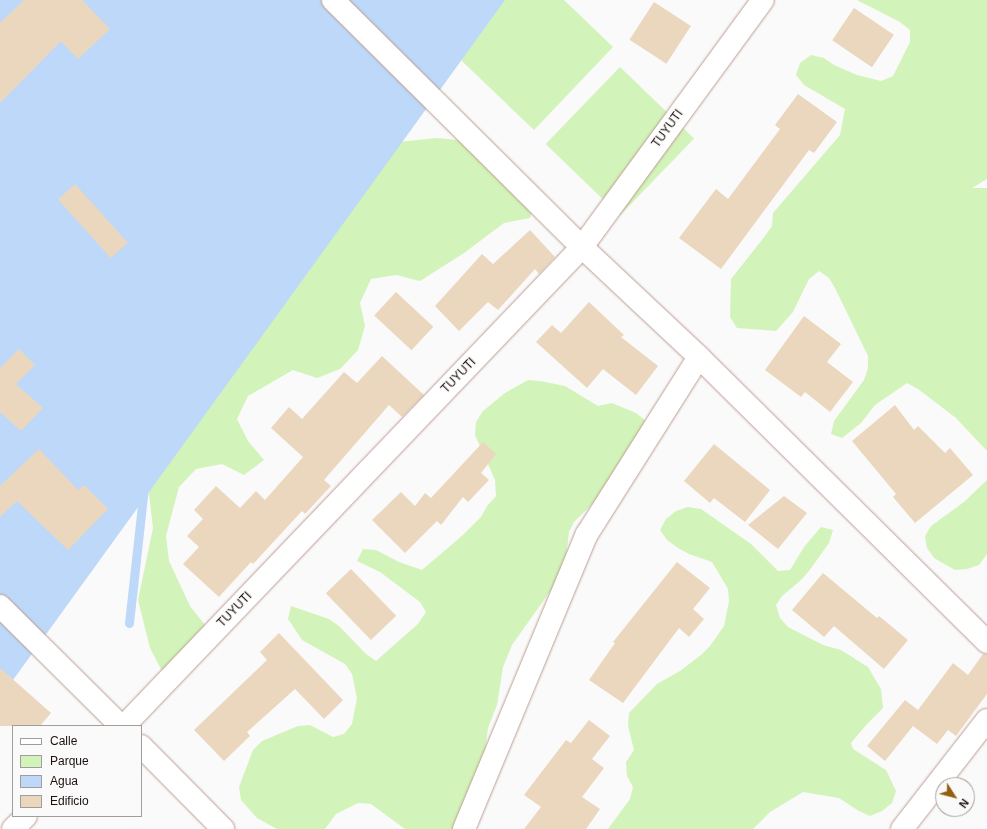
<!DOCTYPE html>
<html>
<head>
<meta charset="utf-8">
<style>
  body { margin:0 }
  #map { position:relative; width:987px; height:829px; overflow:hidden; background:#fafafa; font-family:Arial,sans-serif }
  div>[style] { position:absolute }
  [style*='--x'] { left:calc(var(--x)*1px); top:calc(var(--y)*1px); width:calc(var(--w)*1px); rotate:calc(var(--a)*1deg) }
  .green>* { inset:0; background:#d2f3b9; transform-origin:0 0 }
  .water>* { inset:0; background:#bed8f9 }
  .stream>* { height:9px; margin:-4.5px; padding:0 4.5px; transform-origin:4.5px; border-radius:4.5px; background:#bed8f9 }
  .building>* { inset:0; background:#ebd7be; transform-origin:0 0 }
  .roads { filter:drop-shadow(0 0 1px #bc9d91) drop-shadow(0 0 1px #bc9d91) }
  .minor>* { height:22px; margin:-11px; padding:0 11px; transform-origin:11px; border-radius:11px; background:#fff }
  span { translate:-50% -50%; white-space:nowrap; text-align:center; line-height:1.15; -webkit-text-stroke:3px #fafafa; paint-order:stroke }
  .street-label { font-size:12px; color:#1c110d }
  .legend { position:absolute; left:12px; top:725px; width:130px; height:92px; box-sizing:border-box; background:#fafafa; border:1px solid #a19d9b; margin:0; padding:5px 7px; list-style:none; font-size:12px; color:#1c110d }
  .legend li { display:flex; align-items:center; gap:8px; height:20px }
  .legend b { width:20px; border:1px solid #a19d9b }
  .north { position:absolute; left:935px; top:777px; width:40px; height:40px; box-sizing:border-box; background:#fafafa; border:1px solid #a19d9b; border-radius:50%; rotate:126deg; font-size:11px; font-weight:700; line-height:16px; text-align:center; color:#1c110d }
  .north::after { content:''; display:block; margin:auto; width:14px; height:18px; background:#926010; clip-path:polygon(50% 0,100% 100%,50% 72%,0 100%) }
</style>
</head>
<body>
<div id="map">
  <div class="green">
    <div style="clip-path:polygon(440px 0,564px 0,613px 47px,534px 130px,420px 21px)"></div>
    <div style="clip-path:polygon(857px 0,987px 0,987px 179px,972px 188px,987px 188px,987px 451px,956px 418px,918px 389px,907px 383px,875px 405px,861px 423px,842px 438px,831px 434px,834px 421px,864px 380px,868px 368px,868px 356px,835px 288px,829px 278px,819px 271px,809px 279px,793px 312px,776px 331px,737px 328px,730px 317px,731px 279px,765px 236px,772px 226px,773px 213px,840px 135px,845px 109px,804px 85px,796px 75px,800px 63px,811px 55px,824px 58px,834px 65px,857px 75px,881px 81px,893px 76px,910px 42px,910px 30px,900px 22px)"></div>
    <div style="left:620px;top:67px;width:103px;height:107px;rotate:44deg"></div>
    <div style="clip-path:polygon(437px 138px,486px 143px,524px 174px,538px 194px,530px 218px,504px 223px,464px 253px,420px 281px,396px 275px,371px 279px,360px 303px,365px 326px,358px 350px,340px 369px,317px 378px,293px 370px,248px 396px,237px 419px,248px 441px,264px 460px,244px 475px,222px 464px,196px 469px,179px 487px,166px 536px,169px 561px,190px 606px,205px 625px,162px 671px,150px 648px,138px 600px,153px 528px,147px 477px,388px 143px)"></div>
    <div style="clip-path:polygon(528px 380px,540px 381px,565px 386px,598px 406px,612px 403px,636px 413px,646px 421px,620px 477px,574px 522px,569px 532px,566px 557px,556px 583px,512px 645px,503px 667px,497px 705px,488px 728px,480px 790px,470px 829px,405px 829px,371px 804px,358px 803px,336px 814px,325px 829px,277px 829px,257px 818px,241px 800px,239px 787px,253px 750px,262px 741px,298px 726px,310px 725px,333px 737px,344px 734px,352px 724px,357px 698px,352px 674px,345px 664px,302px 640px,288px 619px,291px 606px,329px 619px,339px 626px,365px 653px,376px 661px,418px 624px,426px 612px,420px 602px,380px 572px,357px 561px,363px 549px,376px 550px,399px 562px,422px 570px,463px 535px,481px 517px,487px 506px,496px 496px,495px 480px,475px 435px,476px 422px,483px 411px,505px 393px)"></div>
    <div style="clip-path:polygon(987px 480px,987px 554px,979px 565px,967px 569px,955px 570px,934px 558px,927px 548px,925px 536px,931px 526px,964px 502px)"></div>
    <div style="clip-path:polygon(688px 507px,701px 509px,751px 544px,778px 571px,790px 570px,804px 547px,821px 527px,833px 530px,829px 543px,809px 571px,801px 580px,782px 596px,776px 605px,780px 618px,788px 627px,823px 645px,841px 650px,868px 667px,881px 689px,883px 708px,867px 724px,851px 743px,853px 749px,886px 770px,896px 791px,892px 803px,882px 811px,870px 816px,859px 811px,839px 798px,803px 792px,770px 812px,753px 829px,608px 829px,630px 799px,633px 787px,627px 776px,626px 762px,634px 750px,628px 726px,629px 713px,657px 684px,680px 671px,701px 655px,710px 646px,724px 626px,729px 601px,728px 589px,712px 562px,689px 554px,678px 548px,667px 540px,660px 530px,666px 519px,676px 511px)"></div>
  </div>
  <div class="water">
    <div style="clip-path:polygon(0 0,505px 0,0 698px)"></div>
  </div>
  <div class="stream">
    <div style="--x:129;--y:623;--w:136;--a:-83.7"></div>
  </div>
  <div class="building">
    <div style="clip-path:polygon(24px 0,82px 0,110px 29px,78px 59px,61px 41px,0 103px,0 23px)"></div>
    <div style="left:654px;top:2px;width:44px;height:45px;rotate:33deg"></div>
    <div style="left:854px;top:8px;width:48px;height:39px;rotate:34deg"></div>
    <div style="clip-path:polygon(798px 94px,837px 122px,814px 153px,809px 150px,721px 269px,679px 238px,716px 189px,728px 199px,780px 129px,775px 125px)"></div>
    <div style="left:75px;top:184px;width:79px;height:23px;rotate:48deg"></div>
    <div style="clip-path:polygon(530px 230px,555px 257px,539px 274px,535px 269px,498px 310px,488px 302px,459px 331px,435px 306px,482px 254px,493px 264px)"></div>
    <div style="left:396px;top:292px;width:51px;height:32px;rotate:43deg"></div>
    <div style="clip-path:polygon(589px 302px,624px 335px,621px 337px,658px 366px,636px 395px,603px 369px,587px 388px,536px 342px,552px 325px,561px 333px)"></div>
    <div style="clip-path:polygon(804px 316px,841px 344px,827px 362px,853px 382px,830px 412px,805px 392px,801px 397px,765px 370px)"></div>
    <div style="clip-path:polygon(19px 349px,35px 365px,16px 384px,43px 408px,21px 431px,0 412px,0 368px)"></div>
    <div style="clip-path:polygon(382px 356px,424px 395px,402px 417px,389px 405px,324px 480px,331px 486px,305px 514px,302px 511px,253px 564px,251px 562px,219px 597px,183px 564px,199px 547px,187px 536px,203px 519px,194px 510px,216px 486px,240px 508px,256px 491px,265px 500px,303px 457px,271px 428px,289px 407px,302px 419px,344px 372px,357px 383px)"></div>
    <div style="clip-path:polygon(895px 405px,914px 430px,918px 426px,945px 453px,950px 448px,973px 475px,915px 523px,893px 497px,896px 494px,852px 441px)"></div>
    <div style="clip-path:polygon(483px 442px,496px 454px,481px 473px,489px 480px,468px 502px,463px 497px,441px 525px,437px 521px,405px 553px,372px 520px,401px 492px,415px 506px,425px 493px,431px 498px)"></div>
    <div style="clip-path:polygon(714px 444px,770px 490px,745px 522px,714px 498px,710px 503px,684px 481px)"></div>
    <div style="clip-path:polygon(39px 449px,78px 490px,84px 485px,108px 509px,68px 550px,17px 501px,0 517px,0 486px)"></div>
    <div style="clip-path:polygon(784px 496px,807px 513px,778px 549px,748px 525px)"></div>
    <div style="clip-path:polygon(677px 562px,710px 588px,693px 609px,704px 619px,689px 637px,679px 628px,623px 703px,589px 680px,615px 643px,613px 642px)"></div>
    <div style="left:351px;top:569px;width:65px;height:35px;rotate:46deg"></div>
    <div style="clip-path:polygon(823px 573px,877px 618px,879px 616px,908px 640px,884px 669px,834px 626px,824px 637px,792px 610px)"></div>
    <div style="clip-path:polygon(279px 633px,343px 700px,324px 719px,295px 689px,247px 732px,250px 736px,224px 761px,194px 730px,267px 660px,260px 652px)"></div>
    <div style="clip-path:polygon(983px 654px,987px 654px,987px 694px,956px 736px,948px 730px,937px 744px,913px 726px,885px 761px,867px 746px,905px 700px,918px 710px,953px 663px,968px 675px)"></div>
    <div style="clip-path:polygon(0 668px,51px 713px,40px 726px,0 726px)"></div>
    <div style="clip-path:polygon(589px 720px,610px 736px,592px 759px,604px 768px,582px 797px,600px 809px,586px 829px,524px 829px,541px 807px,524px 795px,566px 740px,571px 743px)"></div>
  </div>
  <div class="roads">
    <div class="minor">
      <div style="--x:333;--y:0;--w:351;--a:44.8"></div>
      <div style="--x:582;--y:247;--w:161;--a:43.2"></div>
      <div style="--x:699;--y:357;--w:405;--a:44.7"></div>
      <div style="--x:0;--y:606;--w:170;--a:44.8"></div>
      <div style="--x:124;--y:726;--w:663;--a:-46.28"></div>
      <div style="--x:582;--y:247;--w:306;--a:-53.8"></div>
      <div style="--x:141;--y:746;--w:117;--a:45.3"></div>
      <div style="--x:13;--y:829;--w:18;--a:-45"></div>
      <div style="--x:464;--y:829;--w:320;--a:-67.4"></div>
      <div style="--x:587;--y:534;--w:209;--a:-57.7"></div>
      <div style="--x:902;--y:829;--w:138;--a:-52.1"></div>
    </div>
  </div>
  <div class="street-label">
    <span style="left:668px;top:129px;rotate:-54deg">TUYUTI</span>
    <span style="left:459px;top:376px;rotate:-46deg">TUYUTI</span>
    <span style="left:235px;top:610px;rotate:-46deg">TUYUTI</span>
  </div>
  <ul class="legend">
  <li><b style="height:5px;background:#fff"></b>Calle</li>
  <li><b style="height:11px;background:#d2f3b9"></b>Parque</li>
  <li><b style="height:11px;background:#bed8f9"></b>Agua</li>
  <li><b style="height:11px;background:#ebd7be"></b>Edificio</li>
  </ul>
  <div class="north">N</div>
</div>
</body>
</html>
